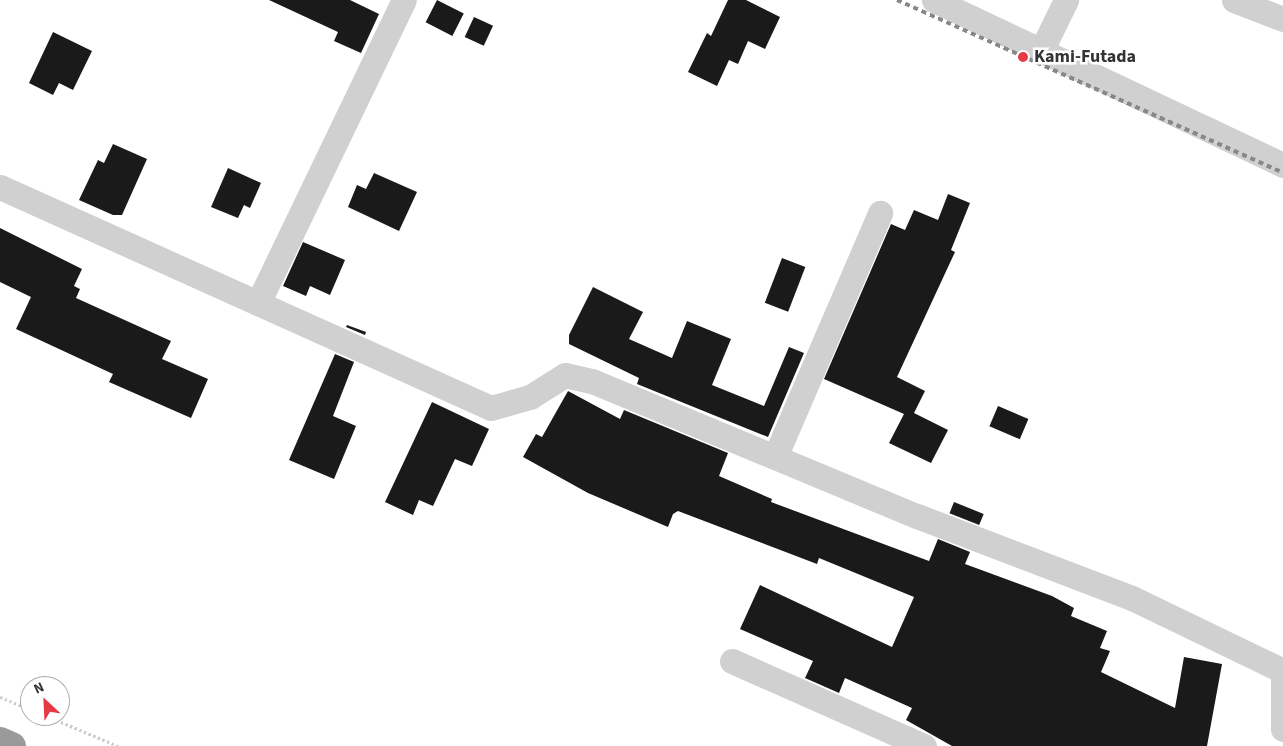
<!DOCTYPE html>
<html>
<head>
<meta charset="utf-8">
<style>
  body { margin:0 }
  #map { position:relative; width:1283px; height:746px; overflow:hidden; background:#fff; font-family:"Source Sans 3",sans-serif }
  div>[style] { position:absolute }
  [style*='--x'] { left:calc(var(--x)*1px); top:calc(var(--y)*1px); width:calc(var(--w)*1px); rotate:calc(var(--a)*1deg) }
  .building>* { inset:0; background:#1a1a1a; transform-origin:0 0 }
  .path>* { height:3px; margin-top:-1.5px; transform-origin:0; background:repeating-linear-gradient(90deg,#cdcdcd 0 2.5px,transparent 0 5px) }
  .street>* { height:25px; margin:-12.5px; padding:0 12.5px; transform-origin:12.5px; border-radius:12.5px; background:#d0d0d0 }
  .highway>* { height:28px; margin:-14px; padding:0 14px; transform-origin:14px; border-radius:14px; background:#9a9a9a }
  .rail>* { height:4px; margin-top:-2px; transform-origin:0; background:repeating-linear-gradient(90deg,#888 0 5px,transparent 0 9px) }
  .dots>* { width:14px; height:14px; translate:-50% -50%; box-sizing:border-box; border:2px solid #fff; border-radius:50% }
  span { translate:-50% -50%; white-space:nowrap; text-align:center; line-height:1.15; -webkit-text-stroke:5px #fff; paint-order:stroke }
  .poi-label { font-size:18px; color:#333; font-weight:700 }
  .left { translate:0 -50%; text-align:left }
  .north { position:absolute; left:20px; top:676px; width:50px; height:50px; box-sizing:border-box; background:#fff; border:1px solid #adadad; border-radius:50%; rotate:335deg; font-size:14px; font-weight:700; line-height:20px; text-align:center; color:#333 }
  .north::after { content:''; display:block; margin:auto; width:18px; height:22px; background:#e63946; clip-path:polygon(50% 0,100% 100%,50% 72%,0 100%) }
</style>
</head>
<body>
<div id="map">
  <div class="building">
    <div style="clip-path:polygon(269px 0,350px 0,379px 14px,361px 53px,334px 41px,338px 32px)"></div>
    <div style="left:437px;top:0;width:30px;height:25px;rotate:27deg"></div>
    <div style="clip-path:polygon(728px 0,746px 0,780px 17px,765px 49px,748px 41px,738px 64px,729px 60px,717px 86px,688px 72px,707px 33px,711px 36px)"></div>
    <div style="left:474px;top:17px;width:21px;height:22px;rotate:25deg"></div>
    <div style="clip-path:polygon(53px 32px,92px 51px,73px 90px,59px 83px,53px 95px,29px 83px)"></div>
    <div style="clip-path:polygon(113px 144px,147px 159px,122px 215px,113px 215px,79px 200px,98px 160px,104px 163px)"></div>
    <div style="clip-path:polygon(228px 168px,261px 183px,250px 208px,244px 205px,238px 218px,211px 207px)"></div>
    <div style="clip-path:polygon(374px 173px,417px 192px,399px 231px,348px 207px,357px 185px,366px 189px)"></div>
    <div style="clip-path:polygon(948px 194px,970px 203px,951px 250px,955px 252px,897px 377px,925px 391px,914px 413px,948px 430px,931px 463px,889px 443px,904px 414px,824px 379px,891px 224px,905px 230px,914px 210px,938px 220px)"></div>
    <div style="clip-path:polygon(0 228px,82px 269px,74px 286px,80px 289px,76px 298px,171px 341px,162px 359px,208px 379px,191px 418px,109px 382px,113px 374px,16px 329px,31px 297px,0 282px)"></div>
    <div style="clip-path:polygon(303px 242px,345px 260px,330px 295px,310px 286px,306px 296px,283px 286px)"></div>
    <div style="left:782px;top:258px;width:25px;height:48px;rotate:21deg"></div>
    <div style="clip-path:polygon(593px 287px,643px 312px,629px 339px,672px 358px,687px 321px,731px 339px,712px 385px,764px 406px,789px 347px,804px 353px,768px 437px,637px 384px,639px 378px,569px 344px,569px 335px)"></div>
    <div style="clip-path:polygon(347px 325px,366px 332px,365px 335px,346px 327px)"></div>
    <div style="clip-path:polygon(335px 354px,354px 362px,333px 416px,356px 426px,334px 479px,289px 460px)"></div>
    <div style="clip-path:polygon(568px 391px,620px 419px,624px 410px,728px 453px,719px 476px,772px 499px,771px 502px,929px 561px,938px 539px,970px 552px,965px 564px,1052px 596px,1074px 608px,1071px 616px,1107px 631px,1100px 648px,1110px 651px,1101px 672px,1175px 708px,1184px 657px,1222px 664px,1207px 746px,952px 746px,906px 720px,912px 708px,845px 678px,839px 693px,805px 678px,813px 661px,740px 629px,760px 585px,892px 647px,914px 597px,819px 558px,817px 564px,678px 511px,673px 514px,668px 527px,588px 493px,523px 457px,536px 434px,542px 437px)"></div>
    <div style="clip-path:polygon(432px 402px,489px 429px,472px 466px,455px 459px,433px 506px,419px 500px,413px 515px,385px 502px)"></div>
    <div style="left:998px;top:406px;width:33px;height:22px;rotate:23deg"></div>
    <div style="left:954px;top:502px;width:32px;height:12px;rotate:22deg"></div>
  </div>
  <div class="path">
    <div style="--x:0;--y:697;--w:32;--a:22"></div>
    <div style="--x:47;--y:716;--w:77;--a:22.9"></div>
  </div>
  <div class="street">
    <div style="--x:934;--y:0;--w:386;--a:25.3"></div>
    <div style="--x:1234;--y:0;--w:53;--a:21.2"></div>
    <div style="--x:1046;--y:41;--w:46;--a:-64"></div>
    <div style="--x:0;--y:187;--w:538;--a:24.23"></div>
    <div style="--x:491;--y:408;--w:41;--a:-15.8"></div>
    <div style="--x:530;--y:397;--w:41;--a:-32.2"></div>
    <div style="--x:565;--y:375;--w:28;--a:13"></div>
    <div style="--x:592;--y:381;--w:352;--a:22.6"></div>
    <div style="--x:917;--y:516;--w:230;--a:20.9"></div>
    <div style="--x:1132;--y:598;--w:168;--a:25.8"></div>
    <div style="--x:258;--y:303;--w:336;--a:-64.3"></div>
    <div style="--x:775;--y:457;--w:266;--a:-66.7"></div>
    <div style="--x:732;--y:661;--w:210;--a:23.9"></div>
    <div style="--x:1283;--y:675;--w:54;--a:90"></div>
  </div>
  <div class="highway">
    <div style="--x:0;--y:741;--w:13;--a:23"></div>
  </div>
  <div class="rail">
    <div style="--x:897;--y:0;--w:423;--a:24.1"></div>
  </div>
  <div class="dots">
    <div style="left:1023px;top:57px;background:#e63946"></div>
  </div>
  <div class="poi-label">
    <span class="left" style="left:1034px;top:57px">Kami-Futada</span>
  </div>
  <div class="north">N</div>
</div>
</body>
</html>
